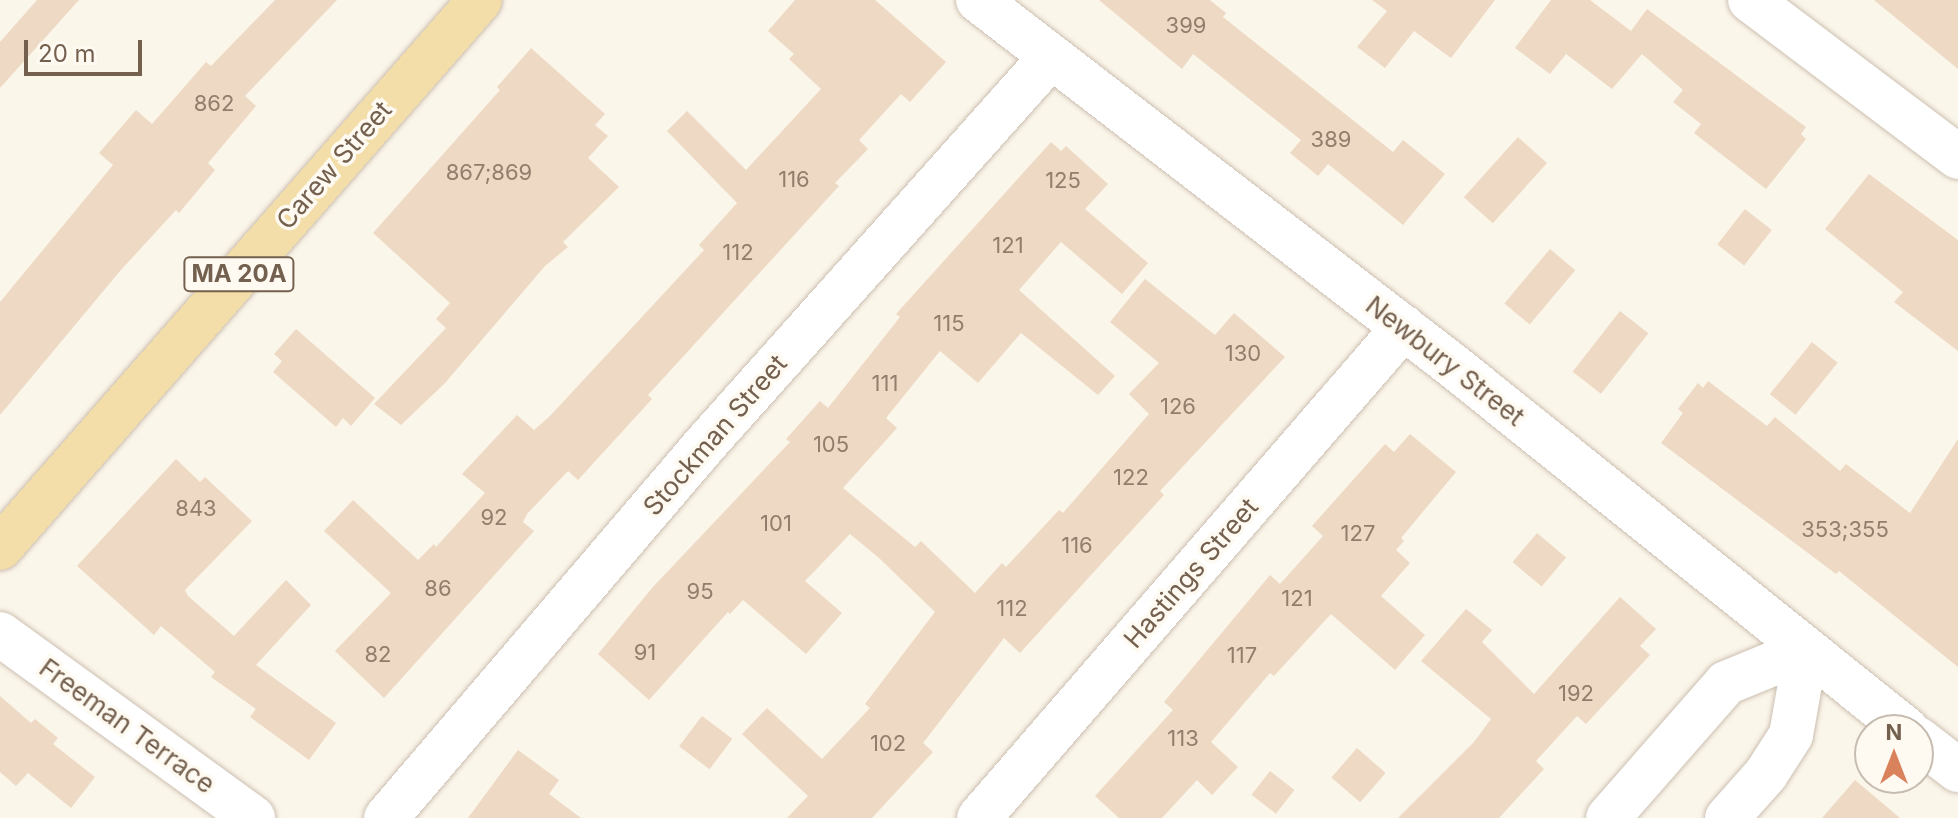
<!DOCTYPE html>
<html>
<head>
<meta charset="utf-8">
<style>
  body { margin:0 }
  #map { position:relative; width:1958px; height:818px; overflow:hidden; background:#fbf6ea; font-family:Inter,sans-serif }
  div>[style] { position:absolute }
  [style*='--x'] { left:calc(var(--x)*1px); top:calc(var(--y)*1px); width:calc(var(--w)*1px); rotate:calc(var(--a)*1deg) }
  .building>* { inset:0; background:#eed9c4; transform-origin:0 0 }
  .roads { filter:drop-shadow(0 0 2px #ccbfb1) drop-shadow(0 0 2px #ccbfb1) }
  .minor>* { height:44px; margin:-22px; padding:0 22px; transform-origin:22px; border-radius:22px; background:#fff }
  .major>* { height:44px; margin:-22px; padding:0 22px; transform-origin:22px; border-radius:22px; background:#f3dea9 }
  span { translate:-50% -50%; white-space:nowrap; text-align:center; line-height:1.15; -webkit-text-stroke:7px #fefaf1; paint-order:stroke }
  .number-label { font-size:22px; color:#927e6c }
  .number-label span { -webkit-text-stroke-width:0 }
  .shield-label span { padding:2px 6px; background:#fefaf1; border:2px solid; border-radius:6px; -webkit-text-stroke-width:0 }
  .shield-label { font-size:24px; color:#74604f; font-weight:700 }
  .street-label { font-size:26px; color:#74604f }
  .north { position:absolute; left:1854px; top:714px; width:80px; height:80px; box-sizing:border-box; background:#fefaf1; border:2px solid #c7bcb0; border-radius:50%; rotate:0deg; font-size:22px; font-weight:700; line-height:32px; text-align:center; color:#74604f }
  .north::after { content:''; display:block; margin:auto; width:28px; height:36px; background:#d9825b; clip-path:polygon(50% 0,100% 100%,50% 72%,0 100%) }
  .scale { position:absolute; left:24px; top:40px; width:118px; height:36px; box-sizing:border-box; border:4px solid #74604f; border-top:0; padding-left:10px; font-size:24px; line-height:28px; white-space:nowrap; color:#74604f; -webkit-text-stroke:6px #fefaf1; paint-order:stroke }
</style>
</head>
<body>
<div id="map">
  <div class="building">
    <div style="clip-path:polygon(37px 0,79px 0,0 88px,0 42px)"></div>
    <div style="clip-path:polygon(275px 0,337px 0,245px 96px,256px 106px,208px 163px,215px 170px,179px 213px,176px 210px,120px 271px,0 415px,0 302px,113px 165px,99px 153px,136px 110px,152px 124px,206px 62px,211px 66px)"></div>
    <div style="clip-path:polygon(795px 0,875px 0,946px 62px,910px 102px,901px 94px,859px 140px,868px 149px,835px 183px,839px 186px,648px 395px,652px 399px,578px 480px,568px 471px,527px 514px,523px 522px,534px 531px,384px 698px,335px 651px,391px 593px,324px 531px,353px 500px,418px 560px,434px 544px,436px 547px,485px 493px,462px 474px,517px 415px,534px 430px,550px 416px,704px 250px,699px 245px,737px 203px,667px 131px,687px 111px,746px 170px,821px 89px,789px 59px,794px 54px,768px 31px)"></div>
    <div style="clip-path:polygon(1099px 0,1210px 0,1226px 13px,1223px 17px,1393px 152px,1403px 140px,1445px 174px,1403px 225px,1328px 164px,1318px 176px,1290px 153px,1301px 140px,1193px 54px,1182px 69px)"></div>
    <div style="clip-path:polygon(1372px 0,1495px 0,1451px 58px,1414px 31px,1385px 68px,1357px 47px,1387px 11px)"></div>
    <div style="clip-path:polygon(1551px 0,1590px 0,1631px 31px,1647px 9px,1806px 127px,1801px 134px,1806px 139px,1766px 189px,1694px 133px,1701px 124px,1673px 102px,1683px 90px,1642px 54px,1612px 89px,1566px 54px,1550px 74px,1515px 48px)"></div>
    <div style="clip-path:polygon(1874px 0,1958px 0,1958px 69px)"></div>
    <div style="clip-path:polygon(531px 48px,605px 114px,595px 125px,608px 136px,588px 158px,619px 187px,563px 242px,568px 247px,545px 266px,445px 383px,401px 425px,374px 404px,446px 328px,436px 319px,450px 303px,373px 233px,500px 90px,497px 87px)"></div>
    <div style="left:1518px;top:137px;width:39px;height:81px;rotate:42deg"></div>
    <div style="clip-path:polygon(1051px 142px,1061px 151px,1066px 146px,1108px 184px,1085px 209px,1148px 263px,1122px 294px,1061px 242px,1019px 290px,1115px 376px,1098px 395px,1021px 333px,978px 383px,940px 351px,886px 418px,897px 428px,843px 488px,915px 547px,921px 541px,975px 593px,1002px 563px,1006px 567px,1059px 510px,1063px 513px,1149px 414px,1129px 394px,1159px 363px,1110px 322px,1145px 279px,1215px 335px,1234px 313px,1285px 357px,1160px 491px,1164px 495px,1020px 653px,1004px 638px,923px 743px,933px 752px,872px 818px,787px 818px,808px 796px,742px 734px,767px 708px,822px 759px,870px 708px,865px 704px,935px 612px,879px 558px,850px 534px,805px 581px,842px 613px,806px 654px,743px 600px,730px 614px,728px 612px,649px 700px,598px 654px,652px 588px,790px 442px,786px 439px,820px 401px,828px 408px,900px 317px,896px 314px)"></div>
    <div style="clip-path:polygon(1869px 174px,1958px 240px,1958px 351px,1894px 302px,1903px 292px,1825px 229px)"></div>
    <div style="left:1745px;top:209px;width:34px;height:45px;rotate:38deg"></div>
    <div style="left:1550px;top:249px;width:33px;height:71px;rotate:40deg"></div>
    <div style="left:1620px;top:311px;width:36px;height:77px;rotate:38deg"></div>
    <div style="clip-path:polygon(296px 329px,375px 398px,351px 426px,343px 418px,336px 427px,273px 372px,282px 361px,274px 354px)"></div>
    <div style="left:1812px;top:342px;width:33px;height:67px;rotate:39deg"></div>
    <div style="clip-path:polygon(1708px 381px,1767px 426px,1775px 417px,1840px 471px,1846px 464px,1910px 513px,1958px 439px,1958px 667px,1839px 571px,1836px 574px,1661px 443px,1683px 413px,1678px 409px,1698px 383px,1703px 388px)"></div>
    <div style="clip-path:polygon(1410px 434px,1456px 472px,1401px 538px,1404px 541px,1396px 550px,1410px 563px,1381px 596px,1425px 635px,1395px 670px,1331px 614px,1274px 676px,1270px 673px,1211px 742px,1238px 767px,1212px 795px,1197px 780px,1162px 818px,1119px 818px,1095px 796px,1173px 710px,1164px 702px,1270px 575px,1280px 584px,1323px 536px,1312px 526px,1385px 444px,1394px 452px)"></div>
    <div style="clip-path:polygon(176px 459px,200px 482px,205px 477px,252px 521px,185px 590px,188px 596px,234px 636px,286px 580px,311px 605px,256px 665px,336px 723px,309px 760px,250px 717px,256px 709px,211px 677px,215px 672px,161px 626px,154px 635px,77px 566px)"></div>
    <div style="left:1537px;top:533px;width:38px;height:38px;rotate:40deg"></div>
    <div style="clip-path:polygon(1620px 597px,1656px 629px,1640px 646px,1650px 655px,1586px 724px,1577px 716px,1536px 761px,1544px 769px,1499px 818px,1398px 818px,1474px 742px,1491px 719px,1421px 661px,1466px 609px,1492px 630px,1482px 642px,1534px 694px)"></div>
    <div style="clip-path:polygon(0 696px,31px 723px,35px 719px,58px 738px,53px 744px,95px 777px,71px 808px,28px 773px,16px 786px,0 772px)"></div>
    <div style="left:702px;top:716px;width:38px;height:38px;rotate:37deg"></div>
    <div style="left:1357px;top:748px;width:38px;height:39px;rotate:41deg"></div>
    <div style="clip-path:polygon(518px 750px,559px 780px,549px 794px,581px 818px,468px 818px)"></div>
    <div style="left:1270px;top:771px;width:31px;height:30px;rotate:38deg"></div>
    <div style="clip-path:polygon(1855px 780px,1900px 818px,1822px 818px)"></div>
  </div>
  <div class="roads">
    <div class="minor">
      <div style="--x:978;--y:0;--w:598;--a:37.6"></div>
      <div style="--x:1452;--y:365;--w:583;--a:38.74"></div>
      <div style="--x:1750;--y:0;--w:261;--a:37"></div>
      <div style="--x:0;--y:634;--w:313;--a:36"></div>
      <div style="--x:1918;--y:739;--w:51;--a:37.8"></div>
      <div style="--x:386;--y:818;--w:485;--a:-49.5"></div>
      <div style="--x:701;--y:449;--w:524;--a:-48.25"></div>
      <div style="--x:979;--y:818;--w:649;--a:-49.12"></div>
      <div style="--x:1608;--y:818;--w:179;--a:-48.8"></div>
      <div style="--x:1726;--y:683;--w:87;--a:-22.4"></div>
      <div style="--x:1727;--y:818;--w:59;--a:-48.4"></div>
      <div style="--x:1766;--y:774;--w:46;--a:-57.3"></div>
      <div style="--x:1791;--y:735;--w:86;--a:-80"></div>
    </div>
    <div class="major">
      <div style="--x:0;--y:548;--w:728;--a:-48.78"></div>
    </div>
  </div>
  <div class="number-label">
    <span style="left:1186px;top:26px">399</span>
    <span style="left:214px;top:104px">862</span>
    <span style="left:1331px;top:140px">389</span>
    <span style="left:489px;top:173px">867;869</span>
    <span style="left:794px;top:180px">116</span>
    <span style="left:1063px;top:181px">125</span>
    <span style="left:1008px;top:246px">121</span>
    <span style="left:738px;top:253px">112</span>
    <span style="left:949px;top:324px">115</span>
    <span style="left:1243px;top:354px">130</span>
    <span style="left:885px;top:384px">111</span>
    <span style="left:1178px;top:407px">126</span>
    <span style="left:831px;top:445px">105</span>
    <span style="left:1131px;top:478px">122</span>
    <span style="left:196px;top:509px">843</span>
    <span style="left:494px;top:518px">92</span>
    <span style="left:776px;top:524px">101</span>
    <span style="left:1845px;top:530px">353;355</span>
    <span style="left:1358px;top:534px">127</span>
    <span style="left:1077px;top:546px">116</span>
    <span style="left:438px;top:589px">86</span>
    <span style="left:700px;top:592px">95</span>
    <span style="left:1297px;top:599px">121</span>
    <span style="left:1012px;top:609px">112</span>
    <span style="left:645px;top:653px">91</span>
    <span style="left:378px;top:655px">82</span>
    <span style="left:1242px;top:656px">117</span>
    <span style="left:1576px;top:694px">192</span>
    <span style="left:1183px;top:739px">113</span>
    <span style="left:888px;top:744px">102</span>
  </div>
  <div class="shield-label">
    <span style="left:239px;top:274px">MA 20A</span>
  </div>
  <div class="street-label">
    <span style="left:334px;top:165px;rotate:-49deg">Carew Street</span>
    <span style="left:1445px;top:361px;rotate:38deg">Newbury Street</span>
    <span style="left:715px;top:435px;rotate:-49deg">Stockman Street</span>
    <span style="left:1191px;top:573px;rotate:-49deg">Hastings Street</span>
    <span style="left:127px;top:726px;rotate:36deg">Freeman Terrace</span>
  </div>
  <div class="north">N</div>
  <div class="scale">20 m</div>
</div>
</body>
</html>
